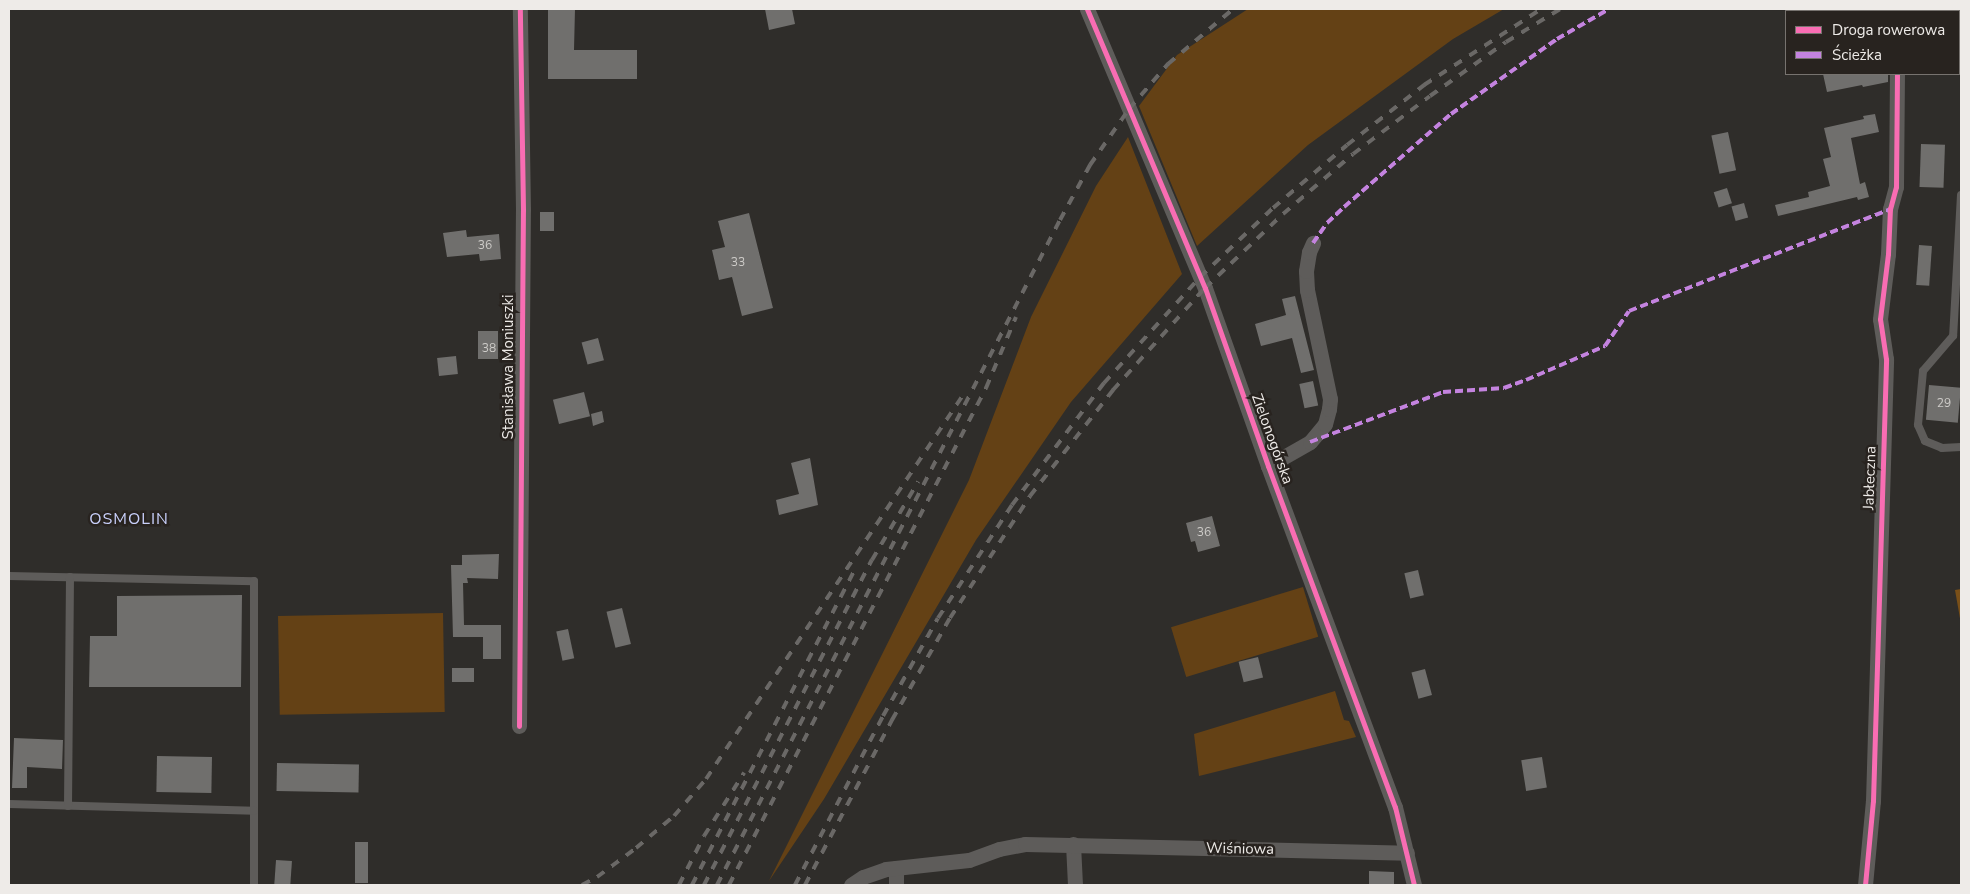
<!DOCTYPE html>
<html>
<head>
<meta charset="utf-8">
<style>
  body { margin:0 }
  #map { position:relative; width:1970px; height:894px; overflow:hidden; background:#2f2d2a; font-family:"Nunito Sans",sans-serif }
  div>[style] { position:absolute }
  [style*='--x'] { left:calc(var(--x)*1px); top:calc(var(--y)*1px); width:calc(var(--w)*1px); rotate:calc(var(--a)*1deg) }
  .green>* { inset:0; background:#644115; transform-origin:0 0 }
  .forest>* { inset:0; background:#794f18 }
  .building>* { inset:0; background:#706f6d; transform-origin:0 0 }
  .lane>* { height:8px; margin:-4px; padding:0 4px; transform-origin:4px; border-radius:4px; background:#5e5c5a }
  .street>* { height:15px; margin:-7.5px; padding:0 7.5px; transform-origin:7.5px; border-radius:7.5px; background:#5e5c5a }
  .rail>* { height:4px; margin-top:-2px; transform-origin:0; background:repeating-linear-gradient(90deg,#6a6866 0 9px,transparent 0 18px) }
  .quiet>* { height:4px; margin-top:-2px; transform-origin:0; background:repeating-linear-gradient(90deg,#c483df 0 8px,transparent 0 12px) }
  .cycleway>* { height:5px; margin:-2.5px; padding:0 2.5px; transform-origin:2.5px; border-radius:2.5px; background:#f96db3 }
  span { translate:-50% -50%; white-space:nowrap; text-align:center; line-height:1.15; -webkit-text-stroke:5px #28231f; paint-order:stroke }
  .number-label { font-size:12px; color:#ceccc9 }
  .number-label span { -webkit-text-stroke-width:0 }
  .street-label { font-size:15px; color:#eeebe8 }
  .neighbourhood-label { font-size:16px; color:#c9d0fb; letter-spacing:1px }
  .frame { position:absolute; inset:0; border:10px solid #eeebe8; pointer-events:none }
  .legend { position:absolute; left:1785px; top:10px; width:175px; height:65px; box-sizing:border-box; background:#28231f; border:1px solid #77736f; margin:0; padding:6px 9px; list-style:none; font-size:15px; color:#eeebe8 }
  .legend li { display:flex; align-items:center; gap:10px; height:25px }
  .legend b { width:25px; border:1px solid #77736f }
</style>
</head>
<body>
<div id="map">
  <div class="green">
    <div style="clip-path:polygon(1248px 9px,1504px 9px,1453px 39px,1308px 145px,1197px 246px,1139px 106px,1177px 55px)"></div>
    <div style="clip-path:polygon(1128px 137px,1182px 274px,1071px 402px,976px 540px,824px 799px,769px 881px,969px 480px,1031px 317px,1096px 186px)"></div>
    <div style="left:1303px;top:587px;width:52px;height:138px;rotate:73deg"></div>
    <div style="left:443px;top:613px;width:99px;height:165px;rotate:89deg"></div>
    <div style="clip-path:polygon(1335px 691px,1344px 720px,1349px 721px,1356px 737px,1199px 776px,1194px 734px)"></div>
  </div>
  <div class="forest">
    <div style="clip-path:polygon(1961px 589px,1961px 624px,1955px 590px)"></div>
  </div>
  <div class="building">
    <div style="clip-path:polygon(548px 9px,575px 9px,574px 50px,637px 50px,637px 79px,548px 79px)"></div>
    <div style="clip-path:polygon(765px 9px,792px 9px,795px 24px,769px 30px)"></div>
    <div style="clip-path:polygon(1823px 74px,1888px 74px,1888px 82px,1863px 87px,1862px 85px,1827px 92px)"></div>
    <div style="clip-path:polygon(1875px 114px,1879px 132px,1851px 138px,1860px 184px,1865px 182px,1869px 197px,1858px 200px,1857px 197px,1778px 216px,1775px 205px,1809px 197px,1808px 192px,1830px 186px,1823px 159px,1831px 157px,1824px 128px,1864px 119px,1863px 116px)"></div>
    <div style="left:1728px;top:132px;width:39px;height:17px;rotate:78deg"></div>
    <div style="left:1921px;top:144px;width:24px;height:43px;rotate:2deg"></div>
    <div style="left:1727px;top:188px;width:16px;height:14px;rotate:72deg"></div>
    <div style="left:1744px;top:203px;width:15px;height:13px;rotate:74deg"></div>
    <div style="left:540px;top:212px;width:14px;height:19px"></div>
    <div style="clip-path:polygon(749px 213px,773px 308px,742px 316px,732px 277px,719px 280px,712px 250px,725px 247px,718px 221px)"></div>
    <div style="clip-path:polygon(466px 230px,467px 237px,499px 234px,501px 259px,480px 261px,479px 254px,447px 257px,443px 233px)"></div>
    <div style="left:1919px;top:245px;width:13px;height:40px;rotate:4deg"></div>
    <div style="clip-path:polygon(1295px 296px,1314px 370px,1301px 373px,1292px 338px,1261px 346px,1255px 324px,1286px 315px,1282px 299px)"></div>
    <div style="left:478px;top:331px;width:20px;height:28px"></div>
    <div style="left:598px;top:338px;width:23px;height:17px;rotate:75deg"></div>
    <div style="left:456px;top:356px;width:18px;height:19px;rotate:84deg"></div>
    <div style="left:1313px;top:381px;width:25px;height:14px;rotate:78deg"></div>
    <div style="left:1929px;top:385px;width:32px;height:35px;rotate:5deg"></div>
    <div style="left:584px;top:392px;width:25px;height:32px;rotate:76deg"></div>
    <div style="clip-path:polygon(602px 411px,604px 422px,593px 426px,591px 414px)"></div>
    <div style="clip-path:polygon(810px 458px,818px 505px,779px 515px,776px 500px,799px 494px,791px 463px)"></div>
    <div style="clip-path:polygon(1212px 516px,1220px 546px,1198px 552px,1195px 541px,1191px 542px,1186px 523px)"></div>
    <div style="clip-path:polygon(499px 554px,498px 579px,467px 578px,468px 583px,463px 583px,464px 625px,501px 625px,501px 659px,483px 659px,483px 637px,453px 637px,451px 565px,462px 565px,462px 555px)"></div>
    <div style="left:1418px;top:570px;width:26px;height:14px;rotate:77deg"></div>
    <div style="clip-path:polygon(242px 595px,241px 687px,89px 687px,90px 636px,117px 636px,117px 596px)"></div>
    <div style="left:622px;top:608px;width:37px;height:16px;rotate:76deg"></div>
    <div style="left:568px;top:629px;width:30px;height:12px;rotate:78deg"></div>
    <div style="left:1258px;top:657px;width:21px;height:20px;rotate:76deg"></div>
    <div style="left:452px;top:668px;width:22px;height:14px"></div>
    <div style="left:1425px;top:669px;width:27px;height:14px;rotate:75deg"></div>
    <div style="clip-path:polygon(14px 738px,63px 740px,62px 769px,27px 767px,27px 788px,12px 788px)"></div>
    <div style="left:157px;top:756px;width:55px;height:36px;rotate:1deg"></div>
    <div style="left:1542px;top:757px;width:31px;height:21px;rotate:81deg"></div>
    <div style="left:277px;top:763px;width:82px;height:28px;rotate:1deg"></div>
    <div style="left:355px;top:842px;width:13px;height:41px"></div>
    <div style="left:276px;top:860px;width:16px;height:25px;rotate:4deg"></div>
    <div style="clip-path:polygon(1369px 871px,1394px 872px,1394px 884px,1369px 885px)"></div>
  </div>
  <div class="lane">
    <div style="--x:1961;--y:195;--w:141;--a:93.2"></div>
    <div style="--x:1953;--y:336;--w:46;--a:130.6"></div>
    <div style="--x:1923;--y:371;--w:54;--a:95.3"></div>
    <div style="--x:1918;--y:425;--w:17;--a:66"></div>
    <div style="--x:1925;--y:441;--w:18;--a:22"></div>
    <div style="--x:1942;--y:448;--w:19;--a:-3"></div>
    <div style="--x:9;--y:576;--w:245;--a:1.2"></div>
    <div style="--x:254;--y:581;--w:304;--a:90"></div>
    <div style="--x:9;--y:804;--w:245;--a:1.6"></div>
    <div style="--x:68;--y:806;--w:229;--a:-89.5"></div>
  </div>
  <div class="street">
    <div style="--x:1087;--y:9;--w:303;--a:67.1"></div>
    <div style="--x:1205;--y:288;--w:189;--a:70.5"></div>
    <div style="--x:1268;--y:466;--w:364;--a:69.6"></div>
    <div style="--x:1395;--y:807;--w:80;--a:76.3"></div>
    <div style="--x:1897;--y:11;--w:2;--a:-90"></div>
    <div style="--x:1268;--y:466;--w:48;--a:-29.7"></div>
    <div style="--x:1310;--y:442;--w:23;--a:-50"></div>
    <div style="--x:1325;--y:424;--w:16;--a:-75"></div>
    <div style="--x:1329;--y:409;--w:10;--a:-84"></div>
    <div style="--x:1330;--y:399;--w:111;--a:-101.9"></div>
    <div style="--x:1307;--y:290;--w:19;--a:-93"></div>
    <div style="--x:1306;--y:271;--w:19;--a:-81"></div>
    <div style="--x:1309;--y:252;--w:10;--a:-66"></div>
    <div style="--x:519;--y:726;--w:516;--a:-89.56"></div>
    <div style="--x:523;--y:210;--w:201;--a:-90.9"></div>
    <div style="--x:1073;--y:844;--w:41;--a:87.2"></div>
    <div style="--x:896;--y:868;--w:17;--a:90"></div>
    <div style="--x:851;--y:885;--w:14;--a:-34"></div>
    <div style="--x:863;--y:877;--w:24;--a:-19"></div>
    <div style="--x:886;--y:869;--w:83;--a:-6.2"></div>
    <div style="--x:969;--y:860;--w:32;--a:-20"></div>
    <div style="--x:999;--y:849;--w:26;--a:-11"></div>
    <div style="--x:1025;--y:844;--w:382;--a:1.3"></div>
    <div style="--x:1865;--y:885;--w:84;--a:-84.6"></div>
    <div style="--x:1873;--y:801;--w:442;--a:-88.3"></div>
    <div style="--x:1886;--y:359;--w:40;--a:-98.5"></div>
    <div style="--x:1880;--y:319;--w:65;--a:-83"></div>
    <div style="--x:1888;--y:254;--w:45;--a:-87.5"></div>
    <div style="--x:1890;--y:209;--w:23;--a:-75"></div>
    <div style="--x:1896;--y:187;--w:113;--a:-89.5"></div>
  </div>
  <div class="rail">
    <div style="--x:582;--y:885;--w:17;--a:-28"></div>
    <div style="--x:597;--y:877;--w:49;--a:-36.6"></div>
    <div style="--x:636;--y:848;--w:50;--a:-40.1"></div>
    <div style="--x:674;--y:816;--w:49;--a:-49.1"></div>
    <div style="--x:706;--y:779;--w:466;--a:-56.2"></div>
    <div style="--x:679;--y:885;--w:55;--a:-63"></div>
    <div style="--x:704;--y:836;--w:75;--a:-57.6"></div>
    <div style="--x:692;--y:885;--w:358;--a:-62.7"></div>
    <div style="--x:704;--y:885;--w:366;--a:-62.7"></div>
    <div style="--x:872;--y:560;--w:91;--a:-59.5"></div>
    <div style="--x:717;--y:885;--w:748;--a:-62.72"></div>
    <div style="--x:1060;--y:220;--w:63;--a:-61.4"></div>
    <div style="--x:1090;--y:165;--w:68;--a:-55.1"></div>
    <div style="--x:1129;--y:109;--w:60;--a:-49.1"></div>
    <div style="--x:1168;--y:64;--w:85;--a:-40.2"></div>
    <div style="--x:729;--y:885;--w:560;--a:-62.66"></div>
    <div style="--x:986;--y:388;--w:77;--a:-67.1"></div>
    <div style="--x:795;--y:885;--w:191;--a:-62.5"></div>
    <div style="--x:883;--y:716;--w:112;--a:-60.7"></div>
    <div style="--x:938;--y:618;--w:135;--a:-56.8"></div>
    <div style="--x:1012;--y:505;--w:153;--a:-53"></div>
    <div style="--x:1104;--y:383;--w:143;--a:-47.8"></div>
    <div style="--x:1200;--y:277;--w:100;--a:-43.4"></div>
    <div style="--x:1273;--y:208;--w:97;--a:-40.4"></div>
    <div style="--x:1347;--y:145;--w:98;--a:-37.9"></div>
    <div style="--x:1424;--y:85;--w:140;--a:-33"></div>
    <div style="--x:805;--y:885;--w:187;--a:-62.2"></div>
    <div style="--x:892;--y:720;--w:117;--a:-60.4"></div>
    <div style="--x:950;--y:618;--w:146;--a:-56.7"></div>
    <div style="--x:1030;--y:496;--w:135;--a:-51.9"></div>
    <div style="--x:1113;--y:390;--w:137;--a:-48"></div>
    <div style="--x:1205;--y:288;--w:108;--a:-43.5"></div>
    <div style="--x:1283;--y:214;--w:92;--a:-40.6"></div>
    <div style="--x:1353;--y:154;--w:96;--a:-37"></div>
    <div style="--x:1430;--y:96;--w:93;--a:-35.4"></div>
    <div style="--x:1506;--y:42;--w:63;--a:-31.4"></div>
  </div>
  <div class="quiet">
    <div style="--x:1313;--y:243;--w:24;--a:-55"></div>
    <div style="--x:1327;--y:223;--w:23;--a:-43"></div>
    <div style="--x:1344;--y:207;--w:142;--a:-41"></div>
    <div style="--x:1451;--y:114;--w:130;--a:-35.3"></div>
    <div style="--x:1557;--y:39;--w:60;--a:-30"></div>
    <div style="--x:1310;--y:442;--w:142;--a:-20.6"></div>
    <div style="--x:1443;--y:392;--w:61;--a:-3.8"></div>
    <div style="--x:1504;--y:388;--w:23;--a:-20"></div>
    <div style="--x:1526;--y:380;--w:86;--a:-23.3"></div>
    <div style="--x:1605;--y:346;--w:42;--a:-55.6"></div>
    <div style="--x:1629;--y:311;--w:280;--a:-21.3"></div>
  </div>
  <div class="cycleway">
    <div style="--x:1087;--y:9;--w:303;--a:67.1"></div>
    <div style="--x:1205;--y:288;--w:189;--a:70.5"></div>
    <div style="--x:1268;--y:466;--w:364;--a:69.6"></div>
    <div style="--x:1395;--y:807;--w:80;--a:76.3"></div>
    <div style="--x:519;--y:726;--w:516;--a:-89.56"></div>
    <div style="--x:523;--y:210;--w:201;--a:-90.9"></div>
    <div style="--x:1865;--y:885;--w:84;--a:-84.6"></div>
    <div style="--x:1873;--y:801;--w:442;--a:-88.3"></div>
    <div style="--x:1886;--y:359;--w:40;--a:-98.5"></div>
    <div style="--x:1880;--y:319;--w:65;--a:-83"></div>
    <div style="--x:1888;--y:254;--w:45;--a:-87.5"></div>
    <div style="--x:1890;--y:209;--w:23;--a:-75"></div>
    <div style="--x:1896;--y:187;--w:113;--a:-89.5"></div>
  </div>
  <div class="number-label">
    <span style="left:485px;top:246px">36</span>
    <span style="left:738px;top:263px">33</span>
    <span style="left:489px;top:349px">38</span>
    <span style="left:1944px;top:404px">29</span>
    <span style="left:1204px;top:533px">36</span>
  </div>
  <div class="street-label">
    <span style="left:509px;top:367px;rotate:-90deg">Stanisława Moniuszki</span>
    <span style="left:1272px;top:439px;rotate:70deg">Zielonogórska</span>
    <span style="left:1870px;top:478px;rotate:-88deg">Jabłeczna</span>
    <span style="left:1240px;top:849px;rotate:1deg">Wiśniowa</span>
  </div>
  <div class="neighbourhood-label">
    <span style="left:129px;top:519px">OSMOLIN</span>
  </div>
  <div class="frame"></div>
  <ul class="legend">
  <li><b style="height:6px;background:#f96db3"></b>Droga rowerowa</li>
  <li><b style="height:6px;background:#c483df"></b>Ścieżka</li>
  </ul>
</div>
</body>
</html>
